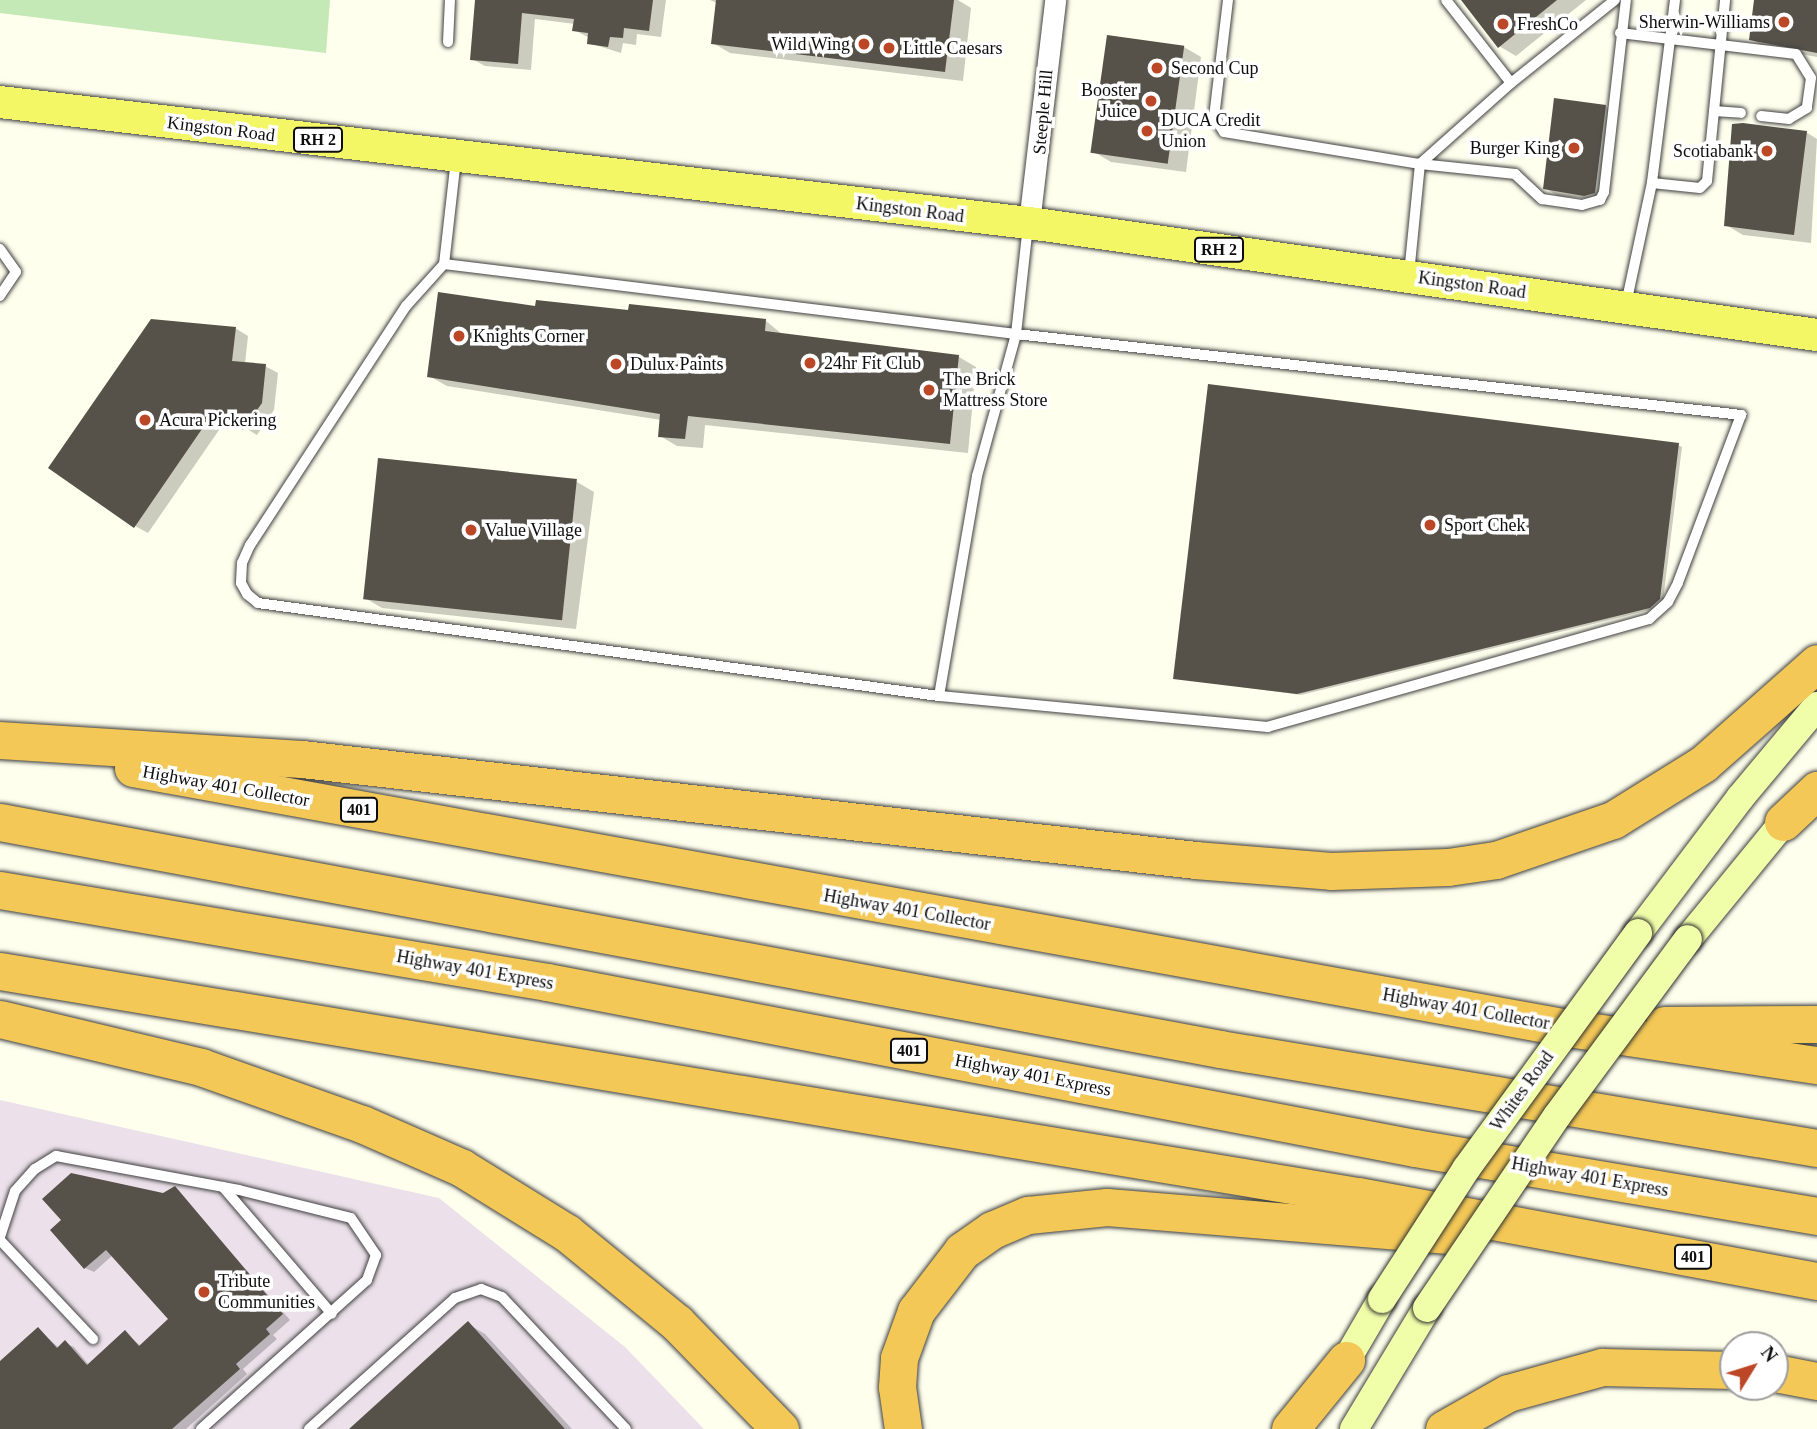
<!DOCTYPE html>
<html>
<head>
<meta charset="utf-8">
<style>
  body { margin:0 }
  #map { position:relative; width:1817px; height:1429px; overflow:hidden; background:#feffed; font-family:Georgia,serif }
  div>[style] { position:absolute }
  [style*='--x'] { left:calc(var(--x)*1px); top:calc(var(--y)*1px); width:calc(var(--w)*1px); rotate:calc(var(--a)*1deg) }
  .industrial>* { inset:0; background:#ece1ea }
  .green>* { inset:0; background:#c4e9b7 }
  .shadow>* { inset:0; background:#0003 }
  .building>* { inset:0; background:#565149; transform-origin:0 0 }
  .roads { filter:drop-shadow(0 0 2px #404040) drop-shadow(0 0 2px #404040) }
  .service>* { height:10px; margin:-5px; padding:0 5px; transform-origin:5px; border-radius:5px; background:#fff }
  .minor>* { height:21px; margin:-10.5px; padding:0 10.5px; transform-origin:10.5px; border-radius:10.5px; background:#fff }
  .secondary>* { height:28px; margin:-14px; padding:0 14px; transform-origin:14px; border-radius:14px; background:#f1fea9 }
  .primary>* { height:32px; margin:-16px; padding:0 16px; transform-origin:16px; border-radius:16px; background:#f4f765 }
  .motorway>* { height:37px; margin:-18.5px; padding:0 18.5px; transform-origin:18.5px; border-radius:18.5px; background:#f3c857 }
  .bridges { filter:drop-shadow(0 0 2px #2f2f2f) drop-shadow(0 0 2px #2f2f2f) }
  .secondary-bridge>* { height:28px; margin:-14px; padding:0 14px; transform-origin:14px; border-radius:14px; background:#f1fea9 }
  .dots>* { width:19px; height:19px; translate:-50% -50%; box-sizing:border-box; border:4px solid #fff; border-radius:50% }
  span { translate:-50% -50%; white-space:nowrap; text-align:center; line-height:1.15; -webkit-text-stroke:7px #fff; paint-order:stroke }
  .shield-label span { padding:2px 5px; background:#fff; border:2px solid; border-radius:5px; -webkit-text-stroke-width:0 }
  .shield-label { font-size:16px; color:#0d0d0d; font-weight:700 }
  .poi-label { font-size:18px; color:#0d0d0d }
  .right { translate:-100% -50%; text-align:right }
  .left { translate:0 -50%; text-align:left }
  .street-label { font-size:18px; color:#0d0d0d }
  .north { position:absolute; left:1719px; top:1331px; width:70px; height:70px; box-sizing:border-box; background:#fff; border:2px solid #9e9e9e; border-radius:50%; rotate:52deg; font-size:19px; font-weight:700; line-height:28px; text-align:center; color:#0d0d0d }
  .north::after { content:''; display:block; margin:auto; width:24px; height:32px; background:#bc4726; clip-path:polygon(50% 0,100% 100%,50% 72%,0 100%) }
</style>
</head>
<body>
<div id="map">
  <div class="industrial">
    <div style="clip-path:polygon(0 1100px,439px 1198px,625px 1347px,704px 1429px,0 1429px)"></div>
  </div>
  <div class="green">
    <div style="clip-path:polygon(0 0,330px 0,326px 53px,0 13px)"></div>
  </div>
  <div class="shadow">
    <div style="clip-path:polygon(476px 0,666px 0,661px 37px,637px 34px,636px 45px,623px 43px,621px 53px,589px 43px,590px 38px,574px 30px,575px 24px,535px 19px,531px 70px,485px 66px,472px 59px)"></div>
    <div style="clip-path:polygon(710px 0,958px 0,971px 8px,963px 81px,730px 53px,713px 43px,717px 3px)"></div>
    <div style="clip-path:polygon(1463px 0,1586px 0,1516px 56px,1499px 46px)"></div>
    <div style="clip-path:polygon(1755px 0,1817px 0,1817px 57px,1764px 47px,1751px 39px)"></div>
    <div style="clip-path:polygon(1108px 37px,1184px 47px,1201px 57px,1186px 172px,1111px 162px,1094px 152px)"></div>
    <div style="clip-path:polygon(1605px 106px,1618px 114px,1607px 200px,1558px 196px,1545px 188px)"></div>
    <div style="clip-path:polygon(1806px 132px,1817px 139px,1811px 243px,1743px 235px,1726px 225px)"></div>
    <div style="clip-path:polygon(536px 308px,766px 321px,783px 335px,959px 357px,976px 367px,968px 453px,705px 425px,703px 448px,677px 446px,660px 436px,661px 420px,447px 386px,429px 376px)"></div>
    <div style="clip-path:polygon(235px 328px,248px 336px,245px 364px,265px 366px,278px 373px,274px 410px,257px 435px,228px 417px,148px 533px,135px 526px)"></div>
    <div style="clip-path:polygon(1678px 445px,1682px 447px,1663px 601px,1654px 609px,1301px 695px,1175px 678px)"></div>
    <div style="clip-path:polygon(380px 460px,577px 482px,594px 492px,576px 629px,382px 608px,365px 598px)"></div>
    <div style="clip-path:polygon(175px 1188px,290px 1320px,273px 1335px,277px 1339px,243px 1369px,247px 1374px,186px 1429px,5px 1429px,0 1424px,0 1363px,38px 1329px,59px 1348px,65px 1343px,74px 1347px,89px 1365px,125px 1333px,141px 1346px,171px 1319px,113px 1255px,94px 1272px,85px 1268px)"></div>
    <div style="clip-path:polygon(468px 1324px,485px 1334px,572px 1429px,352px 1429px)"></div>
  </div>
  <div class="building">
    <div style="clip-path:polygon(475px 0,653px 0,649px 31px,624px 28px,623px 38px,610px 37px,608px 47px,587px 44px,588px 33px,572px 31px,574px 19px,522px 13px,518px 64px,470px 60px)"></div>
    <div style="clip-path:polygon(716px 0,954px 0,945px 72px,711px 44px)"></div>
    <div style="clip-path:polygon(1461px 0,1557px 0,1498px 48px)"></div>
    <div style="clip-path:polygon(1754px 0,1817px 0,1817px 53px,1749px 40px)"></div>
    <div style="left:1107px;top:35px;width:78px;height:119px;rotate:8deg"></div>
    <div style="clip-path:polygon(1554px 98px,1606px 105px,1595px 193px,1584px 196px,1543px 189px)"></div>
    <div style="clip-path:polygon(1743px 123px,1807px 131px,1794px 235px,1724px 226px,1732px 124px)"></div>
    <div style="clip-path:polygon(438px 292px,535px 306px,536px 300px,628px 310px,629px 304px,766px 319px,765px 331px,959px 355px,950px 444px,688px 416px,685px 439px,658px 437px,660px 414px,427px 377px)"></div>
    <div style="clip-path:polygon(151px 319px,236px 327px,232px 361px,266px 364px,262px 403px,243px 430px,215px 410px,134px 528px,48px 468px)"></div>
    <div style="clip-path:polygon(1208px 384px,1679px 443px,1660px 599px,1650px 608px,1297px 694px,1173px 679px)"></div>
    <div style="left:378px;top:458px;width:200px;height:142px;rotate:6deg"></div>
    <div style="clip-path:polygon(71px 1173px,163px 1193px,175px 1186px,283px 1314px,266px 1329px,270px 1334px,236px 1364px,240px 1369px,172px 1429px,0 1429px,0 1361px,38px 1327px,57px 1348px,65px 1340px,87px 1365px,125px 1330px,139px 1346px,168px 1319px,106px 1250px,84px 1269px,50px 1230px,61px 1220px,42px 1199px)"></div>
    <div style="clip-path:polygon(468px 1321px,565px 1429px,349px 1429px)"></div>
  </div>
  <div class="roads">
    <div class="service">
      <div style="--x:1228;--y:0;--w:118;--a:96.8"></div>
      <div style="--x:1214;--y:117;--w:18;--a:56"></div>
      <div style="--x:1224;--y:132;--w:199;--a:9.3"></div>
      <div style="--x:1420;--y:164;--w:96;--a:6"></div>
      <div style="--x:1515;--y:174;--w:37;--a:43"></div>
      <div style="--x:1542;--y:199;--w:40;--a:8.5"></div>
      <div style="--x:1582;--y:205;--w:19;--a:-16"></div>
      <div style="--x:1600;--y:200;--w:9;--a:-63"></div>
      <div style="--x:1604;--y:192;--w:193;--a:-83.5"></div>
      <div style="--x:1446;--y:0;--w:105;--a:51.9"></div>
      <div style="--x:1675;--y:0;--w:184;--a:97.2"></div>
      <div style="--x:1652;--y:183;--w:48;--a:5.9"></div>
      <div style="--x:1700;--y:188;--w:10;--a:-45"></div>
      <div style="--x:1707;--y:181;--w:182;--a:-84.3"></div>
      <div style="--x:1620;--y:33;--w:177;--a:6.8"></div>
      <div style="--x:1796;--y:54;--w:28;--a:58"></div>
      <div style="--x:1811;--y:78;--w:30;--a:98"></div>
      <div style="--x:1807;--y:108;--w:21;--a:149"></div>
      <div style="--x:1789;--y:119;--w:28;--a:-174"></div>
      <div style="--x:448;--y:42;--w:42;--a:-87.3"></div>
      <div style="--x:1714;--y:111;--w:27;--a:4"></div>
      <div style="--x:456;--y:159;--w:106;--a:96.5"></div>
      <div style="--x:444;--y:264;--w:576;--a:6.98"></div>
      <div style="--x:1016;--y:334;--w:730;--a:6.37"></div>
      <div style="--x:1741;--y:415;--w:179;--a:110.6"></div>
      <div style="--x:1678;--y:583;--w:21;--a:118"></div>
      <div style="--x:1668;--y:602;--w:25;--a:138"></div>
      <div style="--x:1649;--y:619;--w:396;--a:164.2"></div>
      <div style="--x:1268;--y:727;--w:330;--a:-174.6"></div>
      <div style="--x:0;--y:249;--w:28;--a:55"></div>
      <div style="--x:16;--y:272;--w:29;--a:124"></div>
      <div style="--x:444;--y:264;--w:57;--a:132.1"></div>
      <div style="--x:406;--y:306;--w:285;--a:123.1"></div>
      <div style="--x:250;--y:545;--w:20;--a:114"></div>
      <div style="--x:242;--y:563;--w:20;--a:93"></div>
      <div style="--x:241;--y:583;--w:13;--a:61"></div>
      <div style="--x:247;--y:594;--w:14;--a:39"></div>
      <div style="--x:258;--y:603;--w:687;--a:7.78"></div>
      <div style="--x:939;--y:696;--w:223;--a:-80.2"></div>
      <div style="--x:977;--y:476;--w:147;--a:-74.6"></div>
      <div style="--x:1016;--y:334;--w:109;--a:-83.7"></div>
      <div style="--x:1409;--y:274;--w:111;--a:-84.3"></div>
      <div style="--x:1420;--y:164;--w:122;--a:-41.7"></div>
      <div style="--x:1511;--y:83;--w:133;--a:-38.6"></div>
      <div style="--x:1626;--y:304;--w:124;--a:-77.9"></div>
      <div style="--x:223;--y:1187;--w:167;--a:49.4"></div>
      <div style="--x:0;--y:1237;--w:48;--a:-71.9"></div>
      <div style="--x:15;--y:1191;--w:30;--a:-48"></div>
      <div style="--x:35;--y:1169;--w:25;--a:-32"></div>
      <div style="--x:56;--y:1156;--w:186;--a:10.5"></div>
      <div style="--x:239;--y:1190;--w:115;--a:14"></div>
      <div style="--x:351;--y:1218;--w:45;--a:56"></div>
      <div style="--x:376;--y:1255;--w:27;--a:110"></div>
      <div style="--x:367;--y:1280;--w:223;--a:138.1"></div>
      <div style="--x:0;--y:1240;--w:136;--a:46.8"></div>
      <div style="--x:309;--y:1429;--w:196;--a:-41.9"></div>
      <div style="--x:455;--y:1298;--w:28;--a:-19"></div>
      <div style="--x:481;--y:1289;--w:22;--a:21"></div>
      <div style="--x:502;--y:1297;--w:181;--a:46.8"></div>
    </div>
    <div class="minor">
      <div style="--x:1029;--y:223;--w:225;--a:-83.3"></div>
    </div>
    <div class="secondary">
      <div style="--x:1638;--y:933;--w:169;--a:-52.9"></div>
      <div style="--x:1740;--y:798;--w:120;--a:-50.1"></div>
      <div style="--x:1688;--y:939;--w:172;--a:-50.7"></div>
      <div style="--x:1336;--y:1378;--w:91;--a:-59.8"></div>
      <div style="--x:1354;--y:1429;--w:141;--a:-58.9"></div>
    </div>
    <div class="primary">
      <div style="--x:0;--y:102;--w:1036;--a:6.71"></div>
      <div style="--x:1029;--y:223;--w:796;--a:8.09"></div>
    </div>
    <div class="motorway">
      <div style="--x:0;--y:740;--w:303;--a:3.6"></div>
      <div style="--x:302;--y:759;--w:899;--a:6.45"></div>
      <div style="--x:1195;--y:860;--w:136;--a:4.6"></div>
      <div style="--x:1331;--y:871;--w:117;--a:-2"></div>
      <div style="--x:1448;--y:867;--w:49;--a:-8.3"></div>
      <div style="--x:1496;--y:860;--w:124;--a:-18.9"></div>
      <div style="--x:1613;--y:820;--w:106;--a:-31.9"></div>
      <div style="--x:1703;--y:764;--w:152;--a:-41.5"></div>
      <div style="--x:133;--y:768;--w:1458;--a:10.27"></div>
      <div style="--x:1568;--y:1028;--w:252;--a:8.5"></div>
      <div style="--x:0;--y:822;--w:1241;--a:10.54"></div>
      <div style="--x:1220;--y:1049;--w:605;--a:9.42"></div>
      <div style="--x:1783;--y:822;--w:47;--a:-43.3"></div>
      <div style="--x:0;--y:890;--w:555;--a:9.55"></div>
      <div style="--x:547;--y:982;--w:884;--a:10.83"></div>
      <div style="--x:1415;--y:1148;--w:408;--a:9.6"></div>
      <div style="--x:0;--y:971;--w:1377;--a:9.41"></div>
      <div style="--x:1358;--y:1196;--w:467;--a:10.5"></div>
      <div style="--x:0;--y:1019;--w:207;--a:13.4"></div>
      <div style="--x:201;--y:1067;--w:171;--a:19.5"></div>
      <div style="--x:362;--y:1124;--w:109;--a:23.7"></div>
      <div style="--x:462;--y:1168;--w:123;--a:31.8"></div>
      <div style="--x:567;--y:1233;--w:142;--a:39.3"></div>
      <div style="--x:677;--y:1323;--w:148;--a:45.8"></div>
      <div style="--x:1664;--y:1025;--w:153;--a:-0.4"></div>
      <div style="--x:1775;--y:1373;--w:43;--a:10.8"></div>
      <div style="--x:903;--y:1429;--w:42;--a:-98.1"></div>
      <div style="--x:897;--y:1387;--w:29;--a:-86"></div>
      <div style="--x:899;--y:1358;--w:50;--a:-70.1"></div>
      <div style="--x:916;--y:1311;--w:76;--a:-52.5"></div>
      <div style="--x:962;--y:1251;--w:37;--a:-35"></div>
      <div style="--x:992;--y:1230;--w:39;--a:-23"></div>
      <div style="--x:1028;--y:1215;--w:79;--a:-5.8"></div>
      <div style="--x:1107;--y:1207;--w:352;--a:4.7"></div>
      <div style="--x:1290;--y:1429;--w:89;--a:-50.9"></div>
      <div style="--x:1444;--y:1429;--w:73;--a:-29.4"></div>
      <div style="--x:1508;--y:1393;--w:98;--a:-15.5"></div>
      <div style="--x:1602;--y:1367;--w:131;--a:1.3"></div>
    </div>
  </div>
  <div class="bridges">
    <div class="secondary-bridge">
      <div style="--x:1382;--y:1299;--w:155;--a:-57.1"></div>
      <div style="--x:1466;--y:1169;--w:292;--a:-53.9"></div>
      <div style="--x:1427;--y:1308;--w:232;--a:-55.9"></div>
      <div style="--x:1557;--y:1116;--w:220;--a:-53.5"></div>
    </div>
  </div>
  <div class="dots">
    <div style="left:1784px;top:22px;background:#bc4726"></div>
    <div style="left:1503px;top:24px;background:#bc4726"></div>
    <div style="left:864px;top:44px;background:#bc4726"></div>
    <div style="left:889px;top:48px;background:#bc4726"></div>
    <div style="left:1157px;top:68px;background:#bc4726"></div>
    <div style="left:1151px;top:101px;background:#bc4726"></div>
    <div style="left:1147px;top:131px;background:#bc4726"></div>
    <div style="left:1574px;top:148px;background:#bc4726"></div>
    <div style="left:1767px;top:151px;background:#bc4726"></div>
    <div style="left:459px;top:336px;background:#bc4726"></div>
    <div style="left:810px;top:363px;background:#bc4726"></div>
    <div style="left:616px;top:364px;background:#bc4726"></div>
    <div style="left:929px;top:390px;background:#bc4726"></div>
    <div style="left:145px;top:420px;background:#bc4726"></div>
    <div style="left:1430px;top:525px;background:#bc4726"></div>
    <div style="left:471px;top:530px;background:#bc4726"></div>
    <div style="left:204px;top:1292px;background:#bc4726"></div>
  </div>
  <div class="shield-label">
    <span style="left:318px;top:140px">RH 2</span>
    <span style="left:1219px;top:250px">RH 2</span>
    <span style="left:359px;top:810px">401</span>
    <span style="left:909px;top:1051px">401</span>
    <span style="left:1693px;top:1257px">401</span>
  </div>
  <div class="poi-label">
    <span class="right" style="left:1770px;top:22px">Sherwin-Williams</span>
    <span class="left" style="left:1517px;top:24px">FreshCo</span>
    <span class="right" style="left:850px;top:44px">Wild Wing</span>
    <span class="left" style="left:903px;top:48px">Little Caesars</span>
    <span class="left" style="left:1171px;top:68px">Second Cup</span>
    <span class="right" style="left:1137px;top:101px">Booster<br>Juice</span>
    <span class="left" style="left:1161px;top:131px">DUCA Credit<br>Union</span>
    <span class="right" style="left:1560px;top:148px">Burger King</span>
    <span class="right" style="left:1753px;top:151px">Scotiabank</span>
    <span class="left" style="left:473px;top:336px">Knights Corner</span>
    <span class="left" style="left:824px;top:363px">24hr Fit Club</span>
    <span class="left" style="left:630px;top:364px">Dulux Paints</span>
    <span class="left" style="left:943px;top:390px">The Brick<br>Mattress Store</span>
    <span class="left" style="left:159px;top:420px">Acura Pickering</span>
    <span class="left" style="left:1444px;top:525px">Sport Chek</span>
    <span class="left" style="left:485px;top:530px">Value Village</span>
    <span class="left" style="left:218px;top:1292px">Tribute<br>Communities</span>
  </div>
  <div class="street-label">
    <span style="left:1043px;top:112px;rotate:-85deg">Steeple Hill</span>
    <span style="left:221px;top:129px;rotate:7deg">Kingston Road</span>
    <span style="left:910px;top:210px;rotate:7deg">Kingston Road</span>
    <span style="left:1472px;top:285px;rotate:8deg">Kingston Road</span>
    <span style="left:226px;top:786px;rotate:10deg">Highway 401 Collector</span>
    <span style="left:907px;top:910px;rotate:10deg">Highway 401 Collector</span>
    <span style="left:475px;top:970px;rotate:10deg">Highway 401 Express</span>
    <span style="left:1466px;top:1009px;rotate:10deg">Highway 401 Collector</span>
    <span style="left:1033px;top:1075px;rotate:11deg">Highway 401 Express</span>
    <span style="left:1522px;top:1091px;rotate:-54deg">Whites Road</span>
    <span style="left:1590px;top:1177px;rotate:10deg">Highway 401 Express</span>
  </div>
  <div class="north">N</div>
</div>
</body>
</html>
